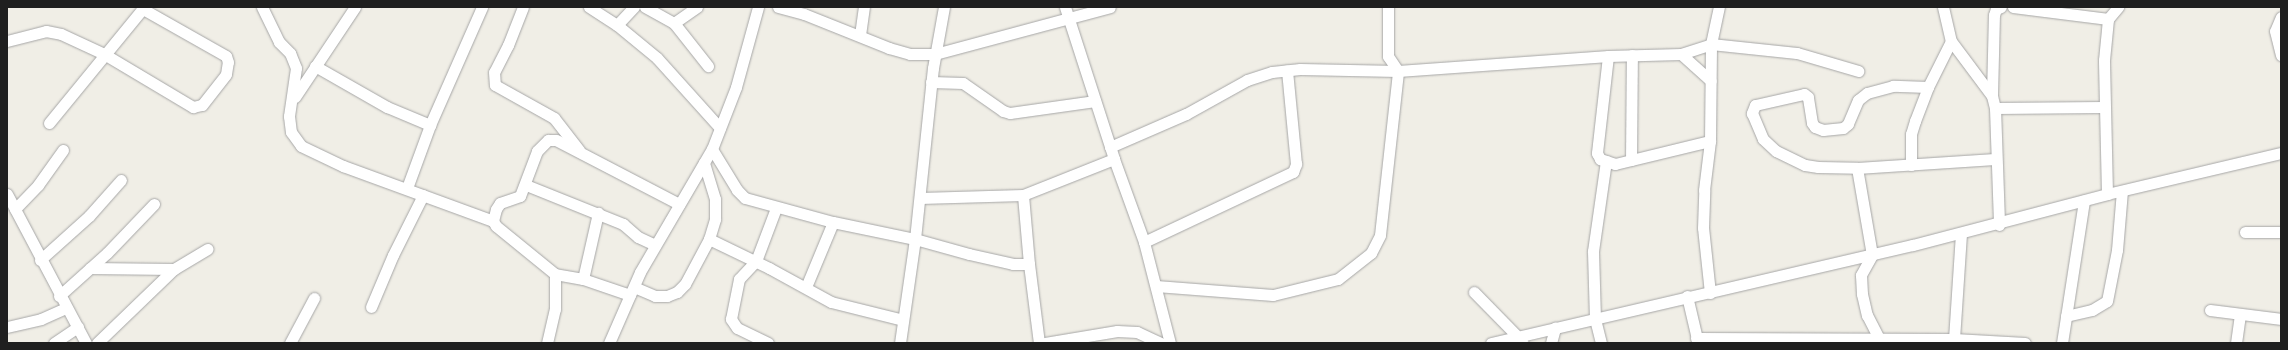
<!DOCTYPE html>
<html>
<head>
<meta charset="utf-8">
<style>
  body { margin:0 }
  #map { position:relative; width:2288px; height:350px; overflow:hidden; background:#f0eee6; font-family:Rubik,sans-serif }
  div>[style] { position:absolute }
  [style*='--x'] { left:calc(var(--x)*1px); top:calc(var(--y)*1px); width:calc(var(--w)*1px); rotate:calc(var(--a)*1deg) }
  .roads { filter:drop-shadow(0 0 1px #a6a6a6) drop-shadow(0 0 1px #a6a6a6) }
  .minor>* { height:11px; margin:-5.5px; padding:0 5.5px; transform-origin:5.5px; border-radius:5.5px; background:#fff }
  span { translate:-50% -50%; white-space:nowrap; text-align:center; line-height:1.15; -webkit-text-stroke:4px #fff; paint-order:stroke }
  .frame { position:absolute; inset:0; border:8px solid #1f1f1f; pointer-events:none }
</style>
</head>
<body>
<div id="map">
  <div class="roads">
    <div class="minor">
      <div style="--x:262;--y:7;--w:39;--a:64"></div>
      <div style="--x:279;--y:42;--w:16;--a:45"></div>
      <div style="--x:290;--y:53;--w:16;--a:68"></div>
      <div style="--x:296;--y:68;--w:49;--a:98.3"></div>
      <div style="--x:289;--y:116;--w:16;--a:83"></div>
      <div style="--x:291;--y:132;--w:17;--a:54"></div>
      <div style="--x:301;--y:146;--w:47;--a:25.5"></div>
      <div style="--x:343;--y:166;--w:160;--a:20.1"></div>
      <div style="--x:523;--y:7;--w:41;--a:111.5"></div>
      <div style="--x:508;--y:45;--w:30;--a:117"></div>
      <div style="--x:494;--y:72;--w:13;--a:86"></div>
      <div style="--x:495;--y:85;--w:68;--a:29.2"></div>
      <div style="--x:554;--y:118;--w:41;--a:52"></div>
      <div style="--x:589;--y:7;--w:33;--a:33"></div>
      <div style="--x:617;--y:25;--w:52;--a:39.5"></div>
      <div style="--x:657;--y:58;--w:94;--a:48"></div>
      <div style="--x:645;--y:7;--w:33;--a:29"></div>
      <div style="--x:674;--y:23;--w:55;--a:51.7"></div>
      <div style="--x:778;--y:7;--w:27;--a:15"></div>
      <div style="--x:804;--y:14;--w:92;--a:21.8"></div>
      <div style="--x:889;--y:48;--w:22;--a:16"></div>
      <div style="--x:910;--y:54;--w:25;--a:0"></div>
      <div style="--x:935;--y:54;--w:181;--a:-15"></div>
      <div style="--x:1065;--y:7;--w:160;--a:72.1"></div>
      <div style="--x:1114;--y:159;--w:88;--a:70.1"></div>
      <div style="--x:1144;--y:242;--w:104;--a:75.6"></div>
      <div style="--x:1943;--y:7;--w:35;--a:77"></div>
      <div style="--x:1951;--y:41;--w:69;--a:53.3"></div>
      <div style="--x:1992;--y:96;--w:12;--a:76"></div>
      <div style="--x:1995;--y:108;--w:117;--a:88"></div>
      <div style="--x:2013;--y:7;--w:96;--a:7.2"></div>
      <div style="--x:2281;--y:17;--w:15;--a:113"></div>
      <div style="--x:2275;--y:31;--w:25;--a:76"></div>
      <div style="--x:674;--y:23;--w:28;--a:-35"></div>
      <div style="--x:617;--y:25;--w:25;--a:-47"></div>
      <div style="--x:860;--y:35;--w:28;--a:-82"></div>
      <div style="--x:7;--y:41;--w:40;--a:-14.4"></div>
      <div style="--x:46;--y:31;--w:15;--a:11"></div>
      <div style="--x:61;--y:34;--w:47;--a:24.9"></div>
      <div style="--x:104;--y:54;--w:104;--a:30.8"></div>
      <div style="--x:193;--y:107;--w:9;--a:-13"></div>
      <div style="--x:202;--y:105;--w:39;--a:-52"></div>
      <div style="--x:226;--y:74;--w:12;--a:-81"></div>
      <div style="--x:228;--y:62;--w:6;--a:-108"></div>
      <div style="--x:226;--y:56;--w:95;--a:-150.5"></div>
      <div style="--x:1681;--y:54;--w:40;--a:42"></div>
      <div style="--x:1608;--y:56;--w:98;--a:96.5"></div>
      <div style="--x:1597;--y:153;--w:7;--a:63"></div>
      <div style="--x:1600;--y:159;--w:16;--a:18"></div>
      <div style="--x:1615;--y:164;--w:98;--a:-13.6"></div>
      <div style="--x:315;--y:66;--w:83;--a:29.7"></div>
      <div style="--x:387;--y:107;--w:47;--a:22.7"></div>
      <div style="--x:931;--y:82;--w:32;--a:2"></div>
      <div style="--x:963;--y:83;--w:49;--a:35"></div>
      <div style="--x:1003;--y:111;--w:7;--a:16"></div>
      <div style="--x:1010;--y:113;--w:86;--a:-8"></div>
      <div style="--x:1928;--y:87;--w:35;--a:-178"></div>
      <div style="--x:1893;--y:86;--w:27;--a:165"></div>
      <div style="--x:1867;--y:93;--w:11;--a:142"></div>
      <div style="--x:1858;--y:100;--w:26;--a:113"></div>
      <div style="--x:1848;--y:124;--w:6;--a:141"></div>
      <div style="--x:1843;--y:128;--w:20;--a:174"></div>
      <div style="--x:1823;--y:130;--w:9;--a:-159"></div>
      <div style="--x:1815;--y:127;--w:5;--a:-127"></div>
      <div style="--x:1812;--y:123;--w:26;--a:-99"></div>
      <div style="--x:1808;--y:97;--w:5;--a:-143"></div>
      <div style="--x:1804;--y:94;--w:50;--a:167.3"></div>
      <div style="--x:1755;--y:105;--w:9;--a:111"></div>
      <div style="--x:1752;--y:113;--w:28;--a:67"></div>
      <div style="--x:1763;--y:139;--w:18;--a:43"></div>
      <div style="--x:1776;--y:151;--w:32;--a:26"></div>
      <div style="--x:1805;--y:165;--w:13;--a:9"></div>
      <div style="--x:1818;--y:167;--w:39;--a:1"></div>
      <div style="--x:1857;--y:168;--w:138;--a:-3.7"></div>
      <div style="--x:1992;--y:95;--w:80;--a:-88.6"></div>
      <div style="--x:1994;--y:15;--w:6;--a:-72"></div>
      <div style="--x:1996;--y:9;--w:5;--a:-22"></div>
      <div style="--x:295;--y:97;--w:108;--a:-56.3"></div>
      <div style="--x:1995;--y:108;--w:108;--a:-0.5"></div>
      <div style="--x:49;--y:123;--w:150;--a:-50.7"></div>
      <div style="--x:1110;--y:147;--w:83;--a:-23.5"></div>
      <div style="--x:1186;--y:114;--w:70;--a:-29.1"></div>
      <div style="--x:1247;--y:80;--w:26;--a:-18"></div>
      <div style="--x:1272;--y:72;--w:28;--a:-6"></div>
      <div style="--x:1300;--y:69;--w:98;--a:1.2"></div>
      <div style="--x:1398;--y:71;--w:211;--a:-4.1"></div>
      <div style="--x:1608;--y:56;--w:73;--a:-1.6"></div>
      <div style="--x:1681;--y:54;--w:32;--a:-18"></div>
      <div style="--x:1711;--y:44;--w:86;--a:6"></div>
      <div style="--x:1797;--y:53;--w:64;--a:16.4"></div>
      <div style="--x:712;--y:149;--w:48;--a:58.6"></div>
      <div style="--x:737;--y:190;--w:11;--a:45"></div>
      <div style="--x:745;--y:198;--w:91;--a:15.3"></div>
      <div style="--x:833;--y:222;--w:84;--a:11.7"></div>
      <div style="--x:915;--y:239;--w:56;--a:15.5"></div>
      <div style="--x:969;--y:254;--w:45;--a:12.8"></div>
      <div style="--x:1013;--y:264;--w:16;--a:0"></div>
      <div style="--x:1029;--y:264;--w:80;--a:82.8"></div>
      <div style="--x:1631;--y:160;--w:105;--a:-89.5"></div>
      <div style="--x:1911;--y:165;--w:31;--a:-90"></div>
      <div style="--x:1911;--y:134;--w:14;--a:-73"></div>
      <div style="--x:1915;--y:121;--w:36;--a:-69"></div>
      <div style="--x:1928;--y:87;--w:51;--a:-63.4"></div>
      <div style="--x:1857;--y:168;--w:88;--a:80.2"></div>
      <div style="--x:1872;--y:255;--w:23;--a:119"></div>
      <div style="--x:1861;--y:275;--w:19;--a:87"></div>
      <div style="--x:1862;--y:294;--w:22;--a:77"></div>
      <div style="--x:1867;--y:315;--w:27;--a:63"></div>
      <div style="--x:526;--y:185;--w:105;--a:21.9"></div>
      <div style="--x:623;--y:224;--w:20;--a:41"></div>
      <div style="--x:638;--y:237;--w:19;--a:25"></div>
      <div style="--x:407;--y:188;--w:67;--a:-69.9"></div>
      <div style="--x:430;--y:125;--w:129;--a:-66.2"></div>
      <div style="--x:7;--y:194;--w:169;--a:62.1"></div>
      <div style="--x:2107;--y:194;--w:134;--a:-91.3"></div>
      <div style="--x:2104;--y:60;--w:41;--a:-84.4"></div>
      <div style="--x:2108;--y:19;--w:16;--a:-50"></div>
      <div style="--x:920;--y:198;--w:103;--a:-1.7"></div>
      <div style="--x:15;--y:209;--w:33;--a:-46"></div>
      <div style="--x:38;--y:185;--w:43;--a:-54.5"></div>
      <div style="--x:2245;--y:232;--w:36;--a:0"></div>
      <div style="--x:709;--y:239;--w:67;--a:25.8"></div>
      <div style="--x:769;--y:268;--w:71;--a:28.7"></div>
      <div style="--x:831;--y:302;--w:74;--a:14"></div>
      <div style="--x:1144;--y:242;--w:165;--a:-25.2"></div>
      <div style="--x:1293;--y:172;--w:9;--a:-69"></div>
      <div style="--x:1296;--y:164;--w:94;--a:-95.5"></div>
      <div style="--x:40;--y:260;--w:66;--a:-41.9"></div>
      <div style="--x:89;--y:216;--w:48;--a:-48.4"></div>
      <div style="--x:1029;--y:264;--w:69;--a:-95"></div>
      <div style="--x:1023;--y:195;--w:98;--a:-21.6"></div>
      <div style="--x:90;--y:268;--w:84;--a:0.7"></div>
      <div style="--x:583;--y:279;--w:68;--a:-77.2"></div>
      <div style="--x:1156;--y:286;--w:117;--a:4.4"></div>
      <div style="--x:1273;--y:295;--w:67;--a:-13.8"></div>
      <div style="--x:1338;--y:279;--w:42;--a:-38.2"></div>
      <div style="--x:1371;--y:253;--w:20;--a:-63"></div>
      <div style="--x:1380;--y:235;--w:165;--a:-83.7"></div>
      <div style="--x:1398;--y:71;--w:18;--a:-124"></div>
      <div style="--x:1388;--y:56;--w:49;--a:-90"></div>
      <div style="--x:634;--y:287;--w:23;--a:23"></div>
      <div style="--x:655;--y:296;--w:12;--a:0"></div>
      <div style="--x:667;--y:296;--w:11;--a:-22"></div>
      <div style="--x:677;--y:292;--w:11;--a:-45"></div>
      <div style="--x:685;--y:284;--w:51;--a:-61.9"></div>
      <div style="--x:709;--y:239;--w:21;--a:-73"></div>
      <div style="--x:715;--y:219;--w:20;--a:-90"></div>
      <div style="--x:715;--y:199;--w:38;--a:-107"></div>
      <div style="--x:806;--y:287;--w:70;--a:-67.4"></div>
      <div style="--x:1474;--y:292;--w:69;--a:45.6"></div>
      <div style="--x:1710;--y:293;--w:65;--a:-96.1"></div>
      <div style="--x:1703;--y:228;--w:38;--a:-88"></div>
      <div style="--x:1704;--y:190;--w:49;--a:-83"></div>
      <div style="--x:1710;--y:141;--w:97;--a:-89.4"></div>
      <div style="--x:1711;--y:44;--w:38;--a:-78"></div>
      <div style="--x:630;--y:295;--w:50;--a:-161.2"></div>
      <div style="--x:583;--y:279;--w:28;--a:-170"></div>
      <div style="--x:555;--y:274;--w:76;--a:-140.9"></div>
      <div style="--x:496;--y:226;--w:6;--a:-121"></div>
      <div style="--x:493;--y:221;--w:12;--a:-76"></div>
      <div style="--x:496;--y:209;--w:7;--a:-56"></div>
      <div style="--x:500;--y:203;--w:21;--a:-19"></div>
      <div style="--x:520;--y:196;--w:48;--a:-69.3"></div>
      <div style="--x:537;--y:151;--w:16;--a:-45"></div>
      <div style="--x:548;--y:140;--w:8;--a:0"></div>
      <div style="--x:556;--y:140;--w:139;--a:27.5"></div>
      <div style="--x:59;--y:296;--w:64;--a:-41.9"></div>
      <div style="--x:107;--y:253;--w:68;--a:-46.2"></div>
      <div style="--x:1687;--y:296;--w:48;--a:76.8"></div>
      <div style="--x:371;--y:307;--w:56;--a:-67.1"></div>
      <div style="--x:393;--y:255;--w:67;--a:-63.4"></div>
      <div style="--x:2210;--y:310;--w:72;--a:7.2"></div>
      <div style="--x:2066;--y:316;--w:27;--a:-13"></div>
      <div style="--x:2092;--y:310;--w:17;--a:-31"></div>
      <div style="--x:2107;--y:301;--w:52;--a:-78.9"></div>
      <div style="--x:2117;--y:250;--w:59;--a:-85.2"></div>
      <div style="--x:7;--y:327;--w:35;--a:-13"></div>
      <div style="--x:41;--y:319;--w:27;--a:-24"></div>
      <div style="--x:1696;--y:338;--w:258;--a:0.2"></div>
      <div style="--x:1954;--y:339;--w:71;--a:3.2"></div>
      <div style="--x:1954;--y:339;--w:105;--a:-86.2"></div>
      <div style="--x:54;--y:343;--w:29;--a:-34"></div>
      <div style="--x:97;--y:343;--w:107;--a:-43.9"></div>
      <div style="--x:174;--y:269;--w:39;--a:-31"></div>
      <div style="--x:290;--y:343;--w:51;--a:-61.9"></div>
      <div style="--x:547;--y:343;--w:35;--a:-77"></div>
      <div style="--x:555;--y:309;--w:35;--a:-90"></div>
      <div style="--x:609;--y:343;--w:77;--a:-66.4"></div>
      <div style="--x:640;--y:272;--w:143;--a:-59.7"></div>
      <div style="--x:712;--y:149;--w:66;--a:-68.8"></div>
      <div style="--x:736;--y:87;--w:83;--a:-74.6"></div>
      <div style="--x:768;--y:343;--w:34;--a:-154"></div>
      <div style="--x:737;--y:328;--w:11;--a:-124"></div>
      <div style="--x:731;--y:319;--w:41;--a:-78.7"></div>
      <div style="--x:739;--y:279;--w:25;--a:-47"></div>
      <div style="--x:756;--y:261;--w:57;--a:-69.3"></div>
      <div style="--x:900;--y:343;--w:105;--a:-81.8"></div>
      <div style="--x:915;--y:239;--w:172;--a:-84"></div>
      <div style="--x:933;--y:68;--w:62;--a:-79.8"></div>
      <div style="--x:1045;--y:343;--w:73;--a:-9.5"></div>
      <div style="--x:1117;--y:331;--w:20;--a:3"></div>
      <div style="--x:1137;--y:332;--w:26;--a:25"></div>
      <div style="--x:1491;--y:343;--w:433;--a:-13.1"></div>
      <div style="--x:1913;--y:245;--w:201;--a:-14.7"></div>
      <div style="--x:2107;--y:194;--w:179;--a:-13.3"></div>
      <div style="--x:1551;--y:343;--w:16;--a:-75"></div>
      <div style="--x:1601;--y:343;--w:25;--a:-104"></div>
      <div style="--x:1595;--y:319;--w:68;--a:-91.7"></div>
      <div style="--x:1593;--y:251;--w:91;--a:-81.8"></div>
      <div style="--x:2062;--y:343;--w:144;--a:-81.2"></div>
      <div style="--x:2236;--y:343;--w:29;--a:-82"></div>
    </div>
  </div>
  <div class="frame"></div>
</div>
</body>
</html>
